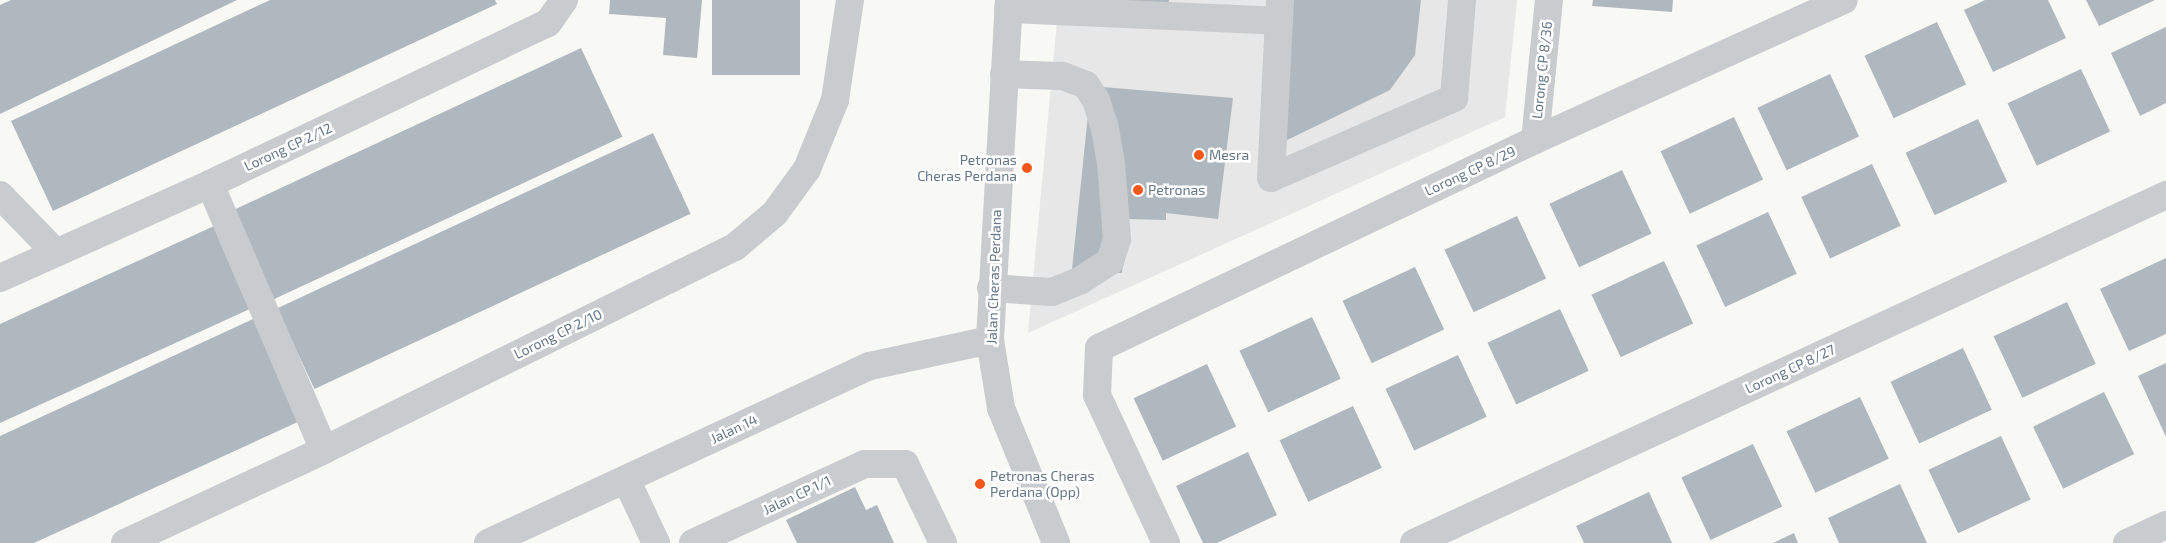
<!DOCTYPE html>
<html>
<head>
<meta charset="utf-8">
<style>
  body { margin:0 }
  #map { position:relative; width:2166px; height:543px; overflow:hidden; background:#f8f8f5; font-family:"Exo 2",sans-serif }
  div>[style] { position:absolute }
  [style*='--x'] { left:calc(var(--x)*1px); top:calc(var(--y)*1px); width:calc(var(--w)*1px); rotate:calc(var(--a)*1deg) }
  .built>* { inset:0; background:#e6e7e6 }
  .building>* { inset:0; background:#b0b8bf; transform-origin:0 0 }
  .minor>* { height:28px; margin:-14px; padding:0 14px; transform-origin:14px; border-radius:14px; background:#c8cccf }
  .dots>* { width:14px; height:14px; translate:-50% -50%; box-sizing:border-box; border:2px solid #fff; border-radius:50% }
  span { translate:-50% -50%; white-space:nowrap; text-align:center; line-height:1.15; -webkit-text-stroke:5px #fff; paint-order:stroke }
  .street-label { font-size:14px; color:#647789 }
  .poi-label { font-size:14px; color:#647789 }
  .left { translate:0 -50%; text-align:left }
  .right { translate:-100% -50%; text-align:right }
</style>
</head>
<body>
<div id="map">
  <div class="built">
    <div style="clip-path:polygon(1059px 0,1517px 0,1505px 117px,1028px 333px)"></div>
  </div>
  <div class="building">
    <div style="clip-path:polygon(11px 0,237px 0,0 114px,0 5px)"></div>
    <div style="clip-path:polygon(270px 0,495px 0,497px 4px,53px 211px,11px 121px)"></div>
    <div style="clip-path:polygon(610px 0,702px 0,697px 58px,663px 55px,666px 18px,609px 14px)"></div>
    <div style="left:712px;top:0;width:88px;height:75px"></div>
    <div style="clip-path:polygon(1099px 0,1169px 0,1168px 6px)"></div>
    <div style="clip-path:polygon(1289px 0,1421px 0,1415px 55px,1390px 90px,1277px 145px)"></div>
    <div style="clip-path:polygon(1593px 0,1673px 0,1672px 12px,1592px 6px)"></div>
    <div style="clip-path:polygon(1985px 0,2048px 0,2066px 38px,1993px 72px,1964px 10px)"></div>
    <div style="clip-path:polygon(2086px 0,2155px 0,2099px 26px)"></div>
    <div style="left:1937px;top:22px;width:69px;height:80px;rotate:65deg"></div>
    <div style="clip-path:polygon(2166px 27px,2166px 103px,2140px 116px,2111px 53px)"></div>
    <div style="left:581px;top:48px;width:98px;height:387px;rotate:65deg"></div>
    <div style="left:2081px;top:69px;width:69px;height:81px;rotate:65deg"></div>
    <div style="left:1830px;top:74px;width:69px;height:80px;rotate:65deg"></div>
    <div style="clip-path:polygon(1091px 86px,1233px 98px,1218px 219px,1166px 213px,1166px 220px,1127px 219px,1122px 273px,1072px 269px)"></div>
    <div style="left:1734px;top:117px;width:69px;height:81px;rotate:65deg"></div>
    <div style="left:1978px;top:119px;width:69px;height:80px;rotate:65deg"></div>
    <div style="left:653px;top:133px;width:89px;height:415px;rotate:65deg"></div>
    <div style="left:1872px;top:164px;width:68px;height:78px;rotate:65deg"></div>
    <div style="left:1622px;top:170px;width:70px;height:80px;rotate:65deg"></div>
    <div style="left:1768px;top:212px;width:68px;height:79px;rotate:65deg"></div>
    <div style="left:1517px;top:216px;width:69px;height:80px;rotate:65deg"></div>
    <div style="clip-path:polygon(214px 226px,252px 308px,0 423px,0 324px)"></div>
    <div style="clip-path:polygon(2166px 258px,2166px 334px,2129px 351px,2100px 289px)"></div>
    <div style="left:1664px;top:261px;width:69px;height:80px;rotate:65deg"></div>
    <div style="left:1415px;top:267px;width:69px;height:80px;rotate:65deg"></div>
    <div style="left:2067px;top:302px;width:68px;height:81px;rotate:65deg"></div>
    <div style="left:1560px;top:309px;width:68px;height:80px;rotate:65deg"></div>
    <div style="left:1312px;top:317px;width:68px;height:80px;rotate:65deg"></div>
    <div style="clip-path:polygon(253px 319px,300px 421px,34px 543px,0 543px,0 436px)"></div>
    <div style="left:1963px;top:348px;width:68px;height:80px;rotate:65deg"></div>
    <div style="left:1458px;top:355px;width:68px;height:80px;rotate:65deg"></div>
    <div style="clip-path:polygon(2166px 363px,2166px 437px,2138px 376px)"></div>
    <div style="left:1207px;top:364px;width:69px;height:81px;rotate:65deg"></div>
    <div style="left:2104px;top:392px;width:69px;height:79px;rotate:64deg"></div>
    <div style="left:1860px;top:397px;width:68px;height:81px;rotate:65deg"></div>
    <div style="left:1353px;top:406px;width:68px;height:81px;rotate:65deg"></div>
    <div style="left:2001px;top:436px;width:70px;height:80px;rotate:65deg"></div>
    <div style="left:1753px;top:444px;width:69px;height:79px;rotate:65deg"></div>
    <div style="clip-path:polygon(1248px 452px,1277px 515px,1217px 543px,1203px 543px,1176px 486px)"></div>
    <div style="clip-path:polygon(1900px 484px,1927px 543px,1839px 543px,1828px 518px)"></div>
    <div style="clip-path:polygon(855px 487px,866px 510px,877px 505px,894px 543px,797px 543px,786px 520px)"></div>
    <div style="clip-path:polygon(1649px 492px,1672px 543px,1584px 543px,1576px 526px)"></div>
    <div style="clip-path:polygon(1794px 533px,1798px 543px,1773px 543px)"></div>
  </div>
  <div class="minor">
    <div style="--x:1009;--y:0;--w:341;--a:93.2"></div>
    <div style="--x:990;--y:340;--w:69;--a:80.8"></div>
    <div style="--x:1001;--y:408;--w:146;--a:67.8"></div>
    <div style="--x:1280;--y:0;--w:178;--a:92.9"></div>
    <div style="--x:1271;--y:178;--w:200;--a:-23.6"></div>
    <div style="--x:1454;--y:98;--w:98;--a:-85.3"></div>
    <div style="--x:1008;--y:9;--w:271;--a:2.5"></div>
    <div style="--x:1535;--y:140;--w:141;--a:-84.3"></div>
    <div style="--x:210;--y:184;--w:289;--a:66.8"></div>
    <div style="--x:0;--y:195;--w:79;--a:46"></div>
    <div style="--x:0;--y:278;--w:230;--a:-24.1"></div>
    <div style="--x:210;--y:184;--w:374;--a:-25.5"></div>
    <div style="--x:548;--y:23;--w:28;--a:-55"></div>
    <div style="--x:991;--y:288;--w:61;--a:3.8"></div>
    <div style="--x:1052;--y:292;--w:31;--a:-22"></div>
    <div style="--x:1081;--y:280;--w:35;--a:-33"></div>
    <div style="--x:1110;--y:261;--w:23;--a:-72"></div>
    <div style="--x:1117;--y:239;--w:76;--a:-94.5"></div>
    <div style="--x:1111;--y:163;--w:39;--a:-100"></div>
    <div style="--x:1104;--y:125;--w:26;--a:-108"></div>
    <div style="--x:1096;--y:100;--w:18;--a:-124"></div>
    <div style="--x:1086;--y:85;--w:26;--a:-159"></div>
    <div style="--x:1062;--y:76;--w:58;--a:-178"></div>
    <div style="--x:626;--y:479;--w:71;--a:64.9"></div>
    <div style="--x:125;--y:543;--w:220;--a:-25"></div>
    <div style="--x:324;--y:450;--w:458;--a:-26.3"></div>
    <div style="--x:735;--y:247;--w:52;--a:-40.4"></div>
    <div style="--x:775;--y:213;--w:54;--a:-54"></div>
    <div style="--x:807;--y:169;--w:74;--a:-67.9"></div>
    <div style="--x:835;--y:100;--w:101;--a:-81.5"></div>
    <div style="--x:488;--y:543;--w:421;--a:-24.9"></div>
    <div style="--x:870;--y:366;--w:123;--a:-12.2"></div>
    <div style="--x:693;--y:543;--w:189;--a:-24.7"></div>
    <div style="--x:865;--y:464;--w:40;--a:0"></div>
    <div style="--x:905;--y:464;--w:88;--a:64.3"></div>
    <div style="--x:1166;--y:543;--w:163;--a:-115"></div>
    <div style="--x:1097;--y:395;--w:47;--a:-87.6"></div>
    <div style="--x:1099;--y:348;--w:483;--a:-25.5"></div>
    <div style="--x:1535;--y:140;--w:339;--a:-24.4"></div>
    <div style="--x:1414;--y:543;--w:829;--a:-24.83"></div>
    <div style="--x:2127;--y:543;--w:43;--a:-24.8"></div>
  </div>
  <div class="dots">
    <div style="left:1199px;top:155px;background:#f3581a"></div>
    <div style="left:1027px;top:168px;background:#f3581a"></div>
    <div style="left:1138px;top:190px;background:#f3581a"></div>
    <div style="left:980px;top:484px;background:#f3581a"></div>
  </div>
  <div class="street-label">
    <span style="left:1542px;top:70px;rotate:-84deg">Lorong CP 8/36</span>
    <span style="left:288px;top:147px;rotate:-25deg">Lorong CP 2/12</span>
    <span style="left:1470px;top:171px;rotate:-25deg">Lorong CP 8/29</span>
    <span style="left:994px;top:277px;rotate:-88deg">Jalan Cheras Perdana</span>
    <span style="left:558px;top:334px;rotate:-26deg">Lorong CP 2/10</span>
    <span style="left:1790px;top:369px;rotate:-25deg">Lorong CP 8/27</span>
    <span style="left:734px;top:429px;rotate:-25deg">Jalan 14</span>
    <span style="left:797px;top:495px;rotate:-25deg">Jalan CP 1/1</span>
  </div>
  <div class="poi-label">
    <span class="left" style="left:1209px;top:155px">Mesra</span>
    <span class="right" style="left:1017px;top:168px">Petronas<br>Cheras Perdana</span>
    <span class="left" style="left:1148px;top:190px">Petronas</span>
    <span class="left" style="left:990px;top:484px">Petronas Cheras<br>Perdana (Opp)</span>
  </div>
</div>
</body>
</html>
